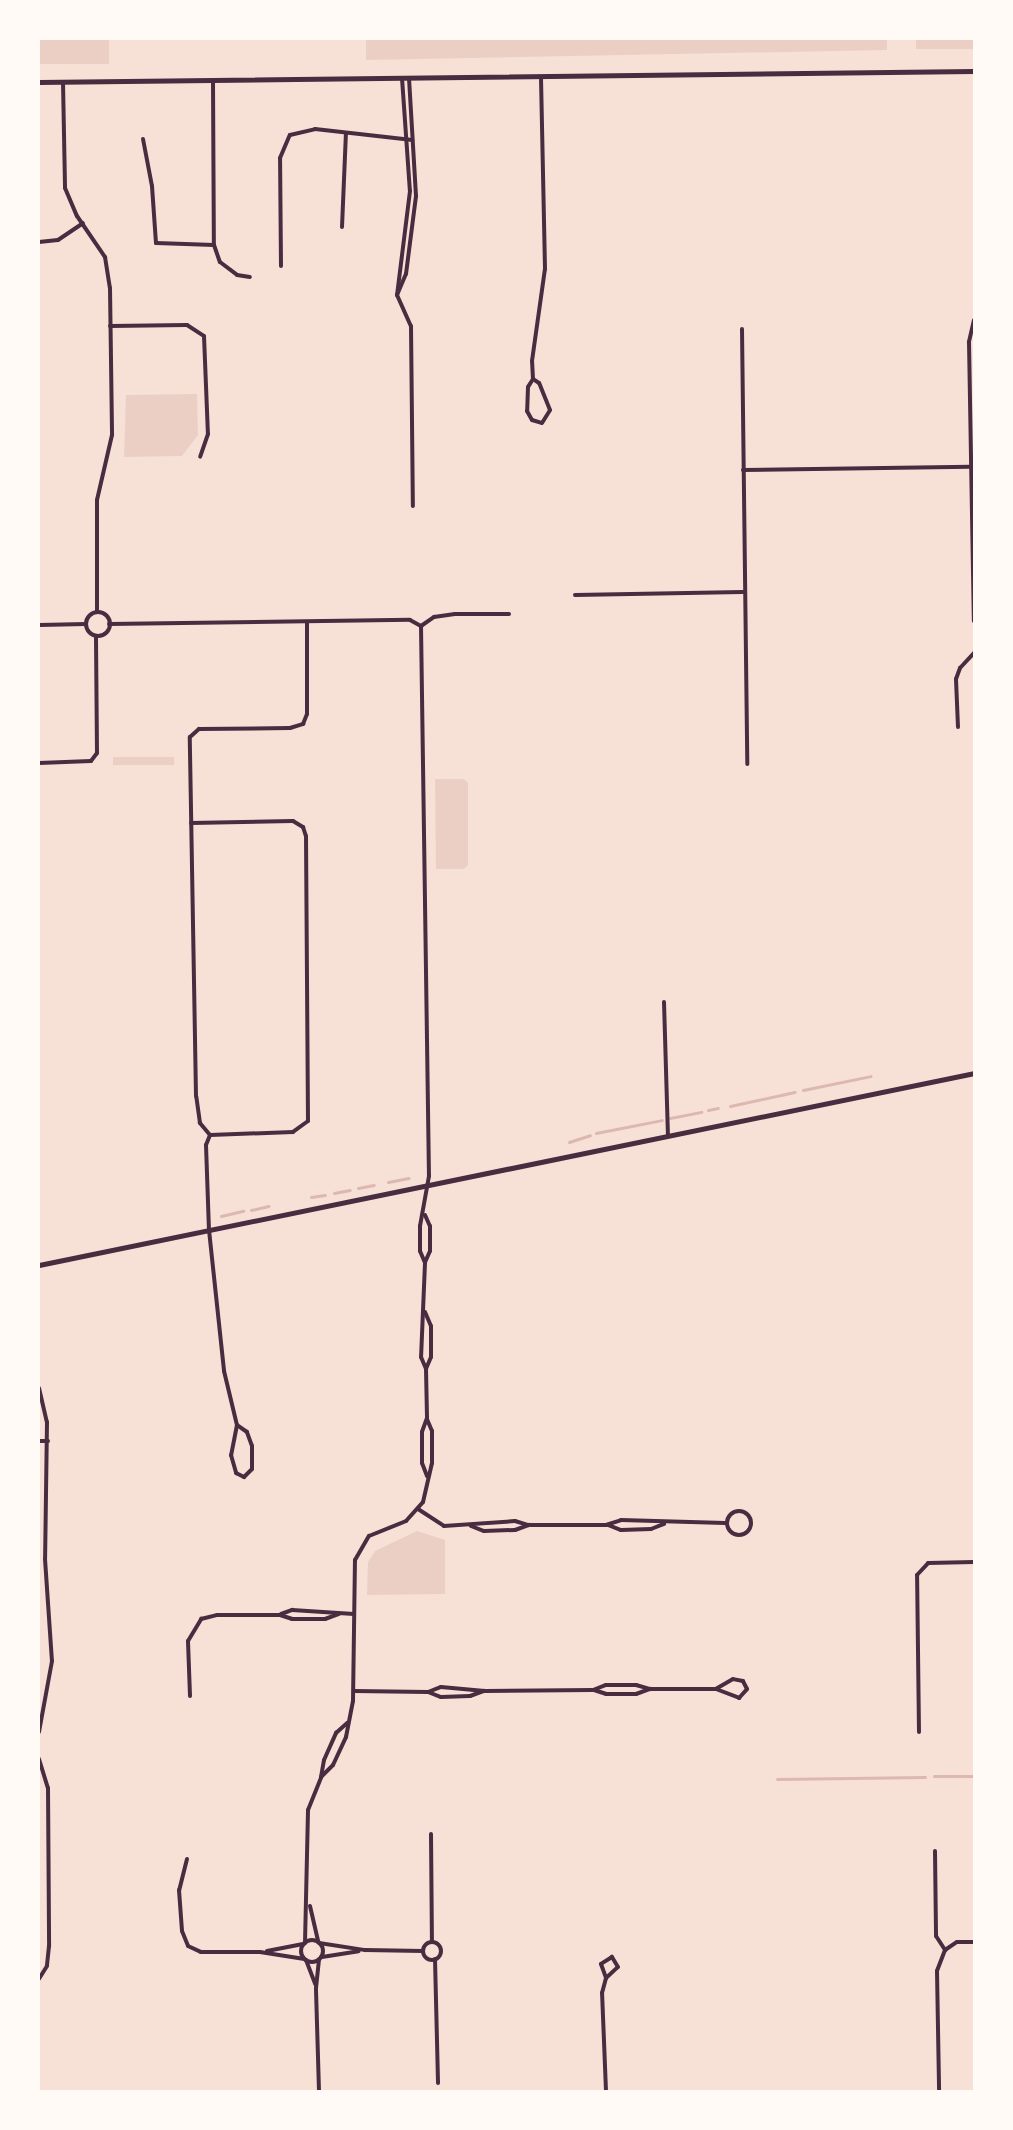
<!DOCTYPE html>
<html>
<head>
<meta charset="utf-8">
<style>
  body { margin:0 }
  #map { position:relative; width:1013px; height:2130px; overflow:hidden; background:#f7e1d7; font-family:"Nunito Sans",sans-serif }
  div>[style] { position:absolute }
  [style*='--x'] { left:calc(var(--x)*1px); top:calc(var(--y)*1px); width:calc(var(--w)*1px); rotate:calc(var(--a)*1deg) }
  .green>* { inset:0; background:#ebcfc5; transform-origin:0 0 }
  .stream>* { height:3px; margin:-1.5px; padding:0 1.5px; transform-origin:1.5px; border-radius:1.5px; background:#dcb8b0 }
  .minor>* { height:4px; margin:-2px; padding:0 2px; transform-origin:2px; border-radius:2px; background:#4a2c40 }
  .minor>.ring { margin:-2px; padding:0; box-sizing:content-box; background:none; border:4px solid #4a2c40; border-radius:50% }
  .tertiary>* { height:5px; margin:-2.5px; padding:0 2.5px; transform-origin:2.5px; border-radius:2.5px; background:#4a2c40 }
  span { translate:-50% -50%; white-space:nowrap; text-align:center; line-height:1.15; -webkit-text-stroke:4.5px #fffaf5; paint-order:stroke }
  .frame { position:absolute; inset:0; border:40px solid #fffaf5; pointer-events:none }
</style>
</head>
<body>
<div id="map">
  <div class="green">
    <div style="left:39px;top:39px;width:70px;height:25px"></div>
    <div style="clip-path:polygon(366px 39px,887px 39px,887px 50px,366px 60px)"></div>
    <div style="left:916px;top:39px;width:58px;height:10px"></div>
    <div style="clip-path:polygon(197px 394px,198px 435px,182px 456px,124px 457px,126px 395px)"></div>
    <div style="left:174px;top:757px;width:8px;height:61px;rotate:90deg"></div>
    <div style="clip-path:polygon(435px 779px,464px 779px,468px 783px,468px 865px,464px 869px,436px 869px)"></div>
    <div style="clip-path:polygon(417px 1531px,445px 1540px,445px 1594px,367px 1595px,368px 1562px,375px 1551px)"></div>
  </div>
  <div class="stream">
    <div style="--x:803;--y:1090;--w:69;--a:-11.6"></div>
    <div style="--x:730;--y:1106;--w:66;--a:-12.2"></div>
    <div style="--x:708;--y:1110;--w:10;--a:-11"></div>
    <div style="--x:670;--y:1118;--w:32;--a:-11"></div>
    <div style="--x:596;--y:1133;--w:67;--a:-11.1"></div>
    <div style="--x:569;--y:1142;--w:22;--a:-18"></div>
    <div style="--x:388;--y:1182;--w:21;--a:-11"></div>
    <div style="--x:358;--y:1188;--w:16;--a:-11"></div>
    <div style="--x:334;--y:1193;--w:16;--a:-11"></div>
    <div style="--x:311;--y:1197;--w:14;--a:-8"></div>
    <div style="--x:251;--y:1210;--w:18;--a:-13"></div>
    <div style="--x:221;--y:1216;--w:23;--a:-13"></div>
    <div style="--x:934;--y:1776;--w:40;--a:0"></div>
    <div style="--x:777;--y:1779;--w:148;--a:-0.8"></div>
  </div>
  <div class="minor">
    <div style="--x:402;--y:78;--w:113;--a:86"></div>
    <div style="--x:410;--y:191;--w:105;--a:97.1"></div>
    <div style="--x:397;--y:295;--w:23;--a:-67"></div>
    <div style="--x:406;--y:274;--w:79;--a:-82.7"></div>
    <div style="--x:416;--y:196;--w:118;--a:-93.4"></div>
    <div style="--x:213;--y:80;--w:165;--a:89.7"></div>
    <div style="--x:214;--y:245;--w:18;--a:71"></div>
    <div style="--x:220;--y:262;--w:21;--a:37"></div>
    <div style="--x:237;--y:275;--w:13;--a:9"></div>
    <div style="--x:63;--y:82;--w:106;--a:88.9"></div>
    <div style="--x:65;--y:188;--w:30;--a:67"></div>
    <div style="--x:77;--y:216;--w:50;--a:55.7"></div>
    <div style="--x:105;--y:257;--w:31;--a:81"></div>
    <div style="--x:110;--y:288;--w:147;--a:89.2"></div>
    <div style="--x:112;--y:435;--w:67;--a:103"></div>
    <div style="--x:97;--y:500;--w:112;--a:90"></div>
    <div style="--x:143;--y:139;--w:48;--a:79.2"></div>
    <div style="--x:152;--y:186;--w:57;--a:86"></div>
    <div style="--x:156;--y:243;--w:58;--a:2"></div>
    <div style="--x:342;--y:227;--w:94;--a:-87.6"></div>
    <div style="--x:39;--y:242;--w:19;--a:-6"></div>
    <div style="--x:58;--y:240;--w:30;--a:-34"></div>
    <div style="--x:281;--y:266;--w:108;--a:-90.5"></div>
    <div style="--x:280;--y:158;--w:25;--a:-67"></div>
    <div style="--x:290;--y:135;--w:26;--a:-13"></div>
    <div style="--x:315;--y:129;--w:98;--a:6.5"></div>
    <div style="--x:397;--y:295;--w:34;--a:66"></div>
    <div style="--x:411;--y:326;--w:180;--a:89.4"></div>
    <div style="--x:974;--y:320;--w:23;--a:103"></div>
    <div style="--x:969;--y:342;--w:279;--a:89"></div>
    <div style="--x:110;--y:326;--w:77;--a:-0.7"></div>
    <div style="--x:187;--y:325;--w:20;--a:33"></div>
    <div style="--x:204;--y:336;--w:98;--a:87.7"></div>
    <div style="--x:208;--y:434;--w:24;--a:109"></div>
    <div style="--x:742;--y:329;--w:435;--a:89.3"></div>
    <div style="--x:533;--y:379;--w:9;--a:122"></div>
    <div style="--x:528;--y:387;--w:24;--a:92"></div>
    <div style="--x:527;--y:411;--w:10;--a:61"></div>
    <div style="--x:532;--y:420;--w:10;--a:17"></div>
    <div style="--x:542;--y:423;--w:15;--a:-58"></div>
    <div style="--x:550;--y:410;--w:29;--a:-112"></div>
    <div style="--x:539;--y:383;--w:7;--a:-146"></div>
    <div style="--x:533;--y:379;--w:18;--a:-93"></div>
    <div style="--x:532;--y:361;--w:93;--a:-82"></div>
    <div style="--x:545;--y:269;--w:192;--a:-91.2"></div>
    <div style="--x:743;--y:470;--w:227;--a:-0.8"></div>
    <div style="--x:575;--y:595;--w:168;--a:-1"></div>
    <div class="ring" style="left:86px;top:612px;width:20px;height:20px"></div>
    <div style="--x:109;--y:624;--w:301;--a:-0.8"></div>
    <div style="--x:410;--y:620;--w:13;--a:29"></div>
    <div style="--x:421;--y:626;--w:550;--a:89.17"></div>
    <div style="--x:429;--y:1176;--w:51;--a:100.2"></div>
    <div style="--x:420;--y:1226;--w:25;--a:90"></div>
    <div style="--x:420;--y:1251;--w:13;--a:67"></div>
    <div style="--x:425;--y:1263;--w:94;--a:92.4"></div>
    <div style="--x:421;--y:1357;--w:13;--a:67"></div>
    <div style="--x:426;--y:1369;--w:49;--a:88.8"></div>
    <div style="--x:427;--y:1418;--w:15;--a:110"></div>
    <div style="--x:422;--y:1432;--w:31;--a:90"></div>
    <div style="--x:422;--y:1463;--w:14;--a:69"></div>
    <div style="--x:39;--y:625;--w:47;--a:-1.2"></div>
    <div style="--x:421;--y:626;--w:16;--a:-35"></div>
    <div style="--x:434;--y:617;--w:21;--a:-8"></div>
    <div style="--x:455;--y:614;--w:54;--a:0"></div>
    <div style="--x:958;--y:727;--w:48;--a:-92.4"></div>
    <div style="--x:956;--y:679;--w:12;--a:-70"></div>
    <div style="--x:960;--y:668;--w:21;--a:-47"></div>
    <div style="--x:39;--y:763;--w:52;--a:-2.2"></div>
    <div style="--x:91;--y:761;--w:10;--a:-53"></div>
    <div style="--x:97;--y:753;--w:117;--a:-90.5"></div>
    <div style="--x:191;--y:823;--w:102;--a:-1.1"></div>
    <div style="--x:293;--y:821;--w:12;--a:31"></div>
    <div style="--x:303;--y:827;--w:9;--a:72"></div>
    <div style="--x:306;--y:836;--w:285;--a:89.6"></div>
    <div style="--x:308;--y:1121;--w:19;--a:144"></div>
    <div style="--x:293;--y:1132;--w:83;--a:177.9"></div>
    <div style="--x:664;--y:1002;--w:134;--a:88.3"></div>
    <div style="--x:210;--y:1135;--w:16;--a:-130"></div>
    <div style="--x:200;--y:1123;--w:27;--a:-98"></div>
    <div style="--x:196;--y:1096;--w:359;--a:-91"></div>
    <div style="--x:190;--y:737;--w:12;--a:-42"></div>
    <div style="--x:199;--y:729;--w:91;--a:-0.6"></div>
    <div style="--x:290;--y:728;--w:14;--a:-17"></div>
    <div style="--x:303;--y:724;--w:11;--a:-68"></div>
    <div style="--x:307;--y:714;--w:92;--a:-90"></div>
    <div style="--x:210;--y:1135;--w:11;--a:112"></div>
    <div style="--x:206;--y:1145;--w:85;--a:88"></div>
    <div style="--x:209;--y:1230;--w:142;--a:83.9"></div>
    <div style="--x:224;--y:1371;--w:56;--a:76.5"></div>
    <div style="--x:237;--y:1425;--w:31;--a:101"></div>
    <div style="--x:231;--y:1455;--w:19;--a:74"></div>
    <div style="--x:236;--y:1473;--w:9;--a:27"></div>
    <div style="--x:244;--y:1477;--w:11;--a:-45"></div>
    <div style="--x:252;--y:1469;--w:23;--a:-90"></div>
    <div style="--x:252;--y:1446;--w:15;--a:-110"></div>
    <div style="--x:247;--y:1432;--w:12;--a:-145"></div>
    <div style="--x:425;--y:1215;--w:12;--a:66"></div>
    <div style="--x:430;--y:1226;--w:25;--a:90"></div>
    <div style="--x:430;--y:1251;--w:12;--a:114"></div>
    <div style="--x:425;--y:1312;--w:15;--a:67"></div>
    <div style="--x:431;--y:1326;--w:31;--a:90"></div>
    <div style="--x:431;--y:1357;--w:13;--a:113"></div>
    <div style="--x:39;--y:1388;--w:35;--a:77"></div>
    <div style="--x:47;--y:1422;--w:137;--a:90.8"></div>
    <div style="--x:45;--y:1559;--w:102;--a:86.1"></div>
    <div style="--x:52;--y:1661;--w:72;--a:100.4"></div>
    <div style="--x:39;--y:1441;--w:9;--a:0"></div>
    <div style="--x:418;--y:1509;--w:31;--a:33"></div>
    <div style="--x:444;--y:1526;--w:71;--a:-4"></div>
    <div style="--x:515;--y:1521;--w:14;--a:17"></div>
    <div class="ring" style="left:727px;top:1511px;width:20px;height:20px"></div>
    <div style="--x:608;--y:1525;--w:14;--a:21"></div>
    <div style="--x:621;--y:1530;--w:30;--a:-2"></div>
    <div style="--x:651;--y:1529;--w:14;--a:-21"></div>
    <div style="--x:471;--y:1526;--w:14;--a:21"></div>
    <div style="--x:484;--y:1531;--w:31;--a:-2"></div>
    <div style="--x:515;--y:1530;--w:15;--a:-20"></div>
    <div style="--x:529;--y:1525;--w:77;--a:0"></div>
    <div style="--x:606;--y:1525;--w:16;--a:-18"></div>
    <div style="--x:621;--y:1520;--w:104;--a:1.7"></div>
    <div style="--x:281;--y:1614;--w:12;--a:-20"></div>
    <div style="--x:292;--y:1610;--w:62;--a:3.7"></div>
    <div style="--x:594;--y:1690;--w:13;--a:18"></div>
    <div style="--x:606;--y:1694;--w:30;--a:0"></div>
    <div style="--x:636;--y:1694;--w:15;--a:-20"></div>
    <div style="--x:354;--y:1691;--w:74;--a:0.8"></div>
    <div style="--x:428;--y:1692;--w:14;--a:21"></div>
    <div style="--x:441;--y:1697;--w:29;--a:-2"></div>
    <div style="--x:470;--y:1696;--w:15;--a:-20"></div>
    <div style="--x:428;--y:1692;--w:14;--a:-21"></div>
    <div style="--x:441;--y:1687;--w:44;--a:5.2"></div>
    <div style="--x:485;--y:1691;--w:108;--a:-0.5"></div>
    <div style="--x:593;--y:1690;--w:14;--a:-21"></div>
    <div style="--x:606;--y:1685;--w:30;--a:0"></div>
    <div style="--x:636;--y:1685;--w:15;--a:16"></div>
    <div style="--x:650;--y:1689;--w:66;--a:0"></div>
    <div style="--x:716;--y:1689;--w:25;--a:21"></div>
    <div style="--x:739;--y:1698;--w:12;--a:-48"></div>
    <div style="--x:747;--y:1689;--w:9;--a:-117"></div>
    <div style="--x:743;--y:1681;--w:10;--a:-169"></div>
    <div style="--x:733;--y:1679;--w:20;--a:150"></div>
    <div style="--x:190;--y:1696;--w:55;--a:-92.1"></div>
    <div style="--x:188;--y:1641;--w:26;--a:-59"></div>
    <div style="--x:201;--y:1619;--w:16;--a:-14"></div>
    <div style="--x:217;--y:1615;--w:63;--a:0"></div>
    <div style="--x:280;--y:1615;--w:13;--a:18"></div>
    <div style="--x:292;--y:1619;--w:33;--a:0"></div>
    <div style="--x:325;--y:1619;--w:15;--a:-20"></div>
    <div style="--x:919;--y:1732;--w:157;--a:-90.7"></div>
    <div style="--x:917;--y:1575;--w:16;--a:-47"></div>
    <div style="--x:928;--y:1563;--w:46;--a:-1.2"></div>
    <div style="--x:39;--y:1759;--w:30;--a:73"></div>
    <div style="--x:48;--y:1788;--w:158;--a:89.6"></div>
    <div style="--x:49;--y:1946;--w:20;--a:96"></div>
    <div style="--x:47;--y:1966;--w:15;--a:122"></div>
    <div style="--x:321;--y:1777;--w:17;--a:-80"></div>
    <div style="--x:324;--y:1760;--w:30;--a:-66"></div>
    <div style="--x:336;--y:1733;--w:15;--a:-42"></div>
    <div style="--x:431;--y:1834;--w:108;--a:89.5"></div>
    <div style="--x:935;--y:1851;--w:85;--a:89.3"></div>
    <div style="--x:936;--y:1936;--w:17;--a:57"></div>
    <div style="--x:945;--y:1950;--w:22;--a:111"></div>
    <div style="--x:937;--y:1971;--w:120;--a:89"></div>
    <div style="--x:187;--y:1859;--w:32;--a:104"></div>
    <div style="--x:179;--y:1890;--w:41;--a:85.8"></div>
    <div style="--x:182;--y:1931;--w:16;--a:68"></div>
    <div style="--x:188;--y:1946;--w:14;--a:25"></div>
    <div style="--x:201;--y:1952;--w:59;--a:0"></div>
    <div style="--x:260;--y:1952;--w:45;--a:9"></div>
    <div style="--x:310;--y:1906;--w:37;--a:77"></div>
    <div class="ring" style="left:301px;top:1940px;width:18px;height:18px"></div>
    <div class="ring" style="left:423px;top:1942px;width:14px;height:14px"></div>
    <div style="--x:305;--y:1943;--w:133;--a:-88.7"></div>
    <div style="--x:308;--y:1810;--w:35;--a:-68"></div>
    <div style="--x:321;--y:1777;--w:17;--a:-45"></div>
    <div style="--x:333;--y:1765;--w:31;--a:-65"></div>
    <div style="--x:346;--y:1737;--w:37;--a:-79"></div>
    <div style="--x:353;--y:1701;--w:141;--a:-89.2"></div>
    <div style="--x:355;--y:1560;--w:28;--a:-60"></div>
    <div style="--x:369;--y:1536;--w:40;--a:-22"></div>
    <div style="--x:406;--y:1521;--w:25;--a:-48"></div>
    <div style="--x:423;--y:1502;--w:40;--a:-77"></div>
    <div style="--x:432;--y:1463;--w:32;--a:-90"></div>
    <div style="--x:432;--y:1431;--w:13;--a:-113"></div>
    <div style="--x:319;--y:1943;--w:47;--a:8.7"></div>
    <div style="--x:365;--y:1950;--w:58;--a:1"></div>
    <div style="--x:945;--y:1950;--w:14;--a:-34"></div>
    <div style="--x:957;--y:1942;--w:17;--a:0"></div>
    <div style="--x:267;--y:1951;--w:38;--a:-11"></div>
    <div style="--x:322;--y:1957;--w:37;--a:-9"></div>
    <div style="--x:435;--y:1959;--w:124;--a:88.6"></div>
    <div style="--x:306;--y:1960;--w:26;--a:69"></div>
    <div style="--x:319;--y:2091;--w:103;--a:-91.7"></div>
    <div style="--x:316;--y:1988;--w:29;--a:-84"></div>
    <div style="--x:606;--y:2091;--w:98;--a:-92.3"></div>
    <div style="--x:602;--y:1993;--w:16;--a:-75"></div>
    <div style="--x:606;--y:1978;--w:16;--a:-43"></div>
    <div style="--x:618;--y:1967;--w:12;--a:-121"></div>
    <div style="--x:612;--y:1957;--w:13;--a:148"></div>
    <div style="--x:601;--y:1964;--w:15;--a:70"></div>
  </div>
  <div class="tertiary">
    <div style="--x:39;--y:82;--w:935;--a:-0.67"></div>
    <div style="--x:39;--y:1265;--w:955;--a:-11.6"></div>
  </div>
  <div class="frame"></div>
</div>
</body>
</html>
